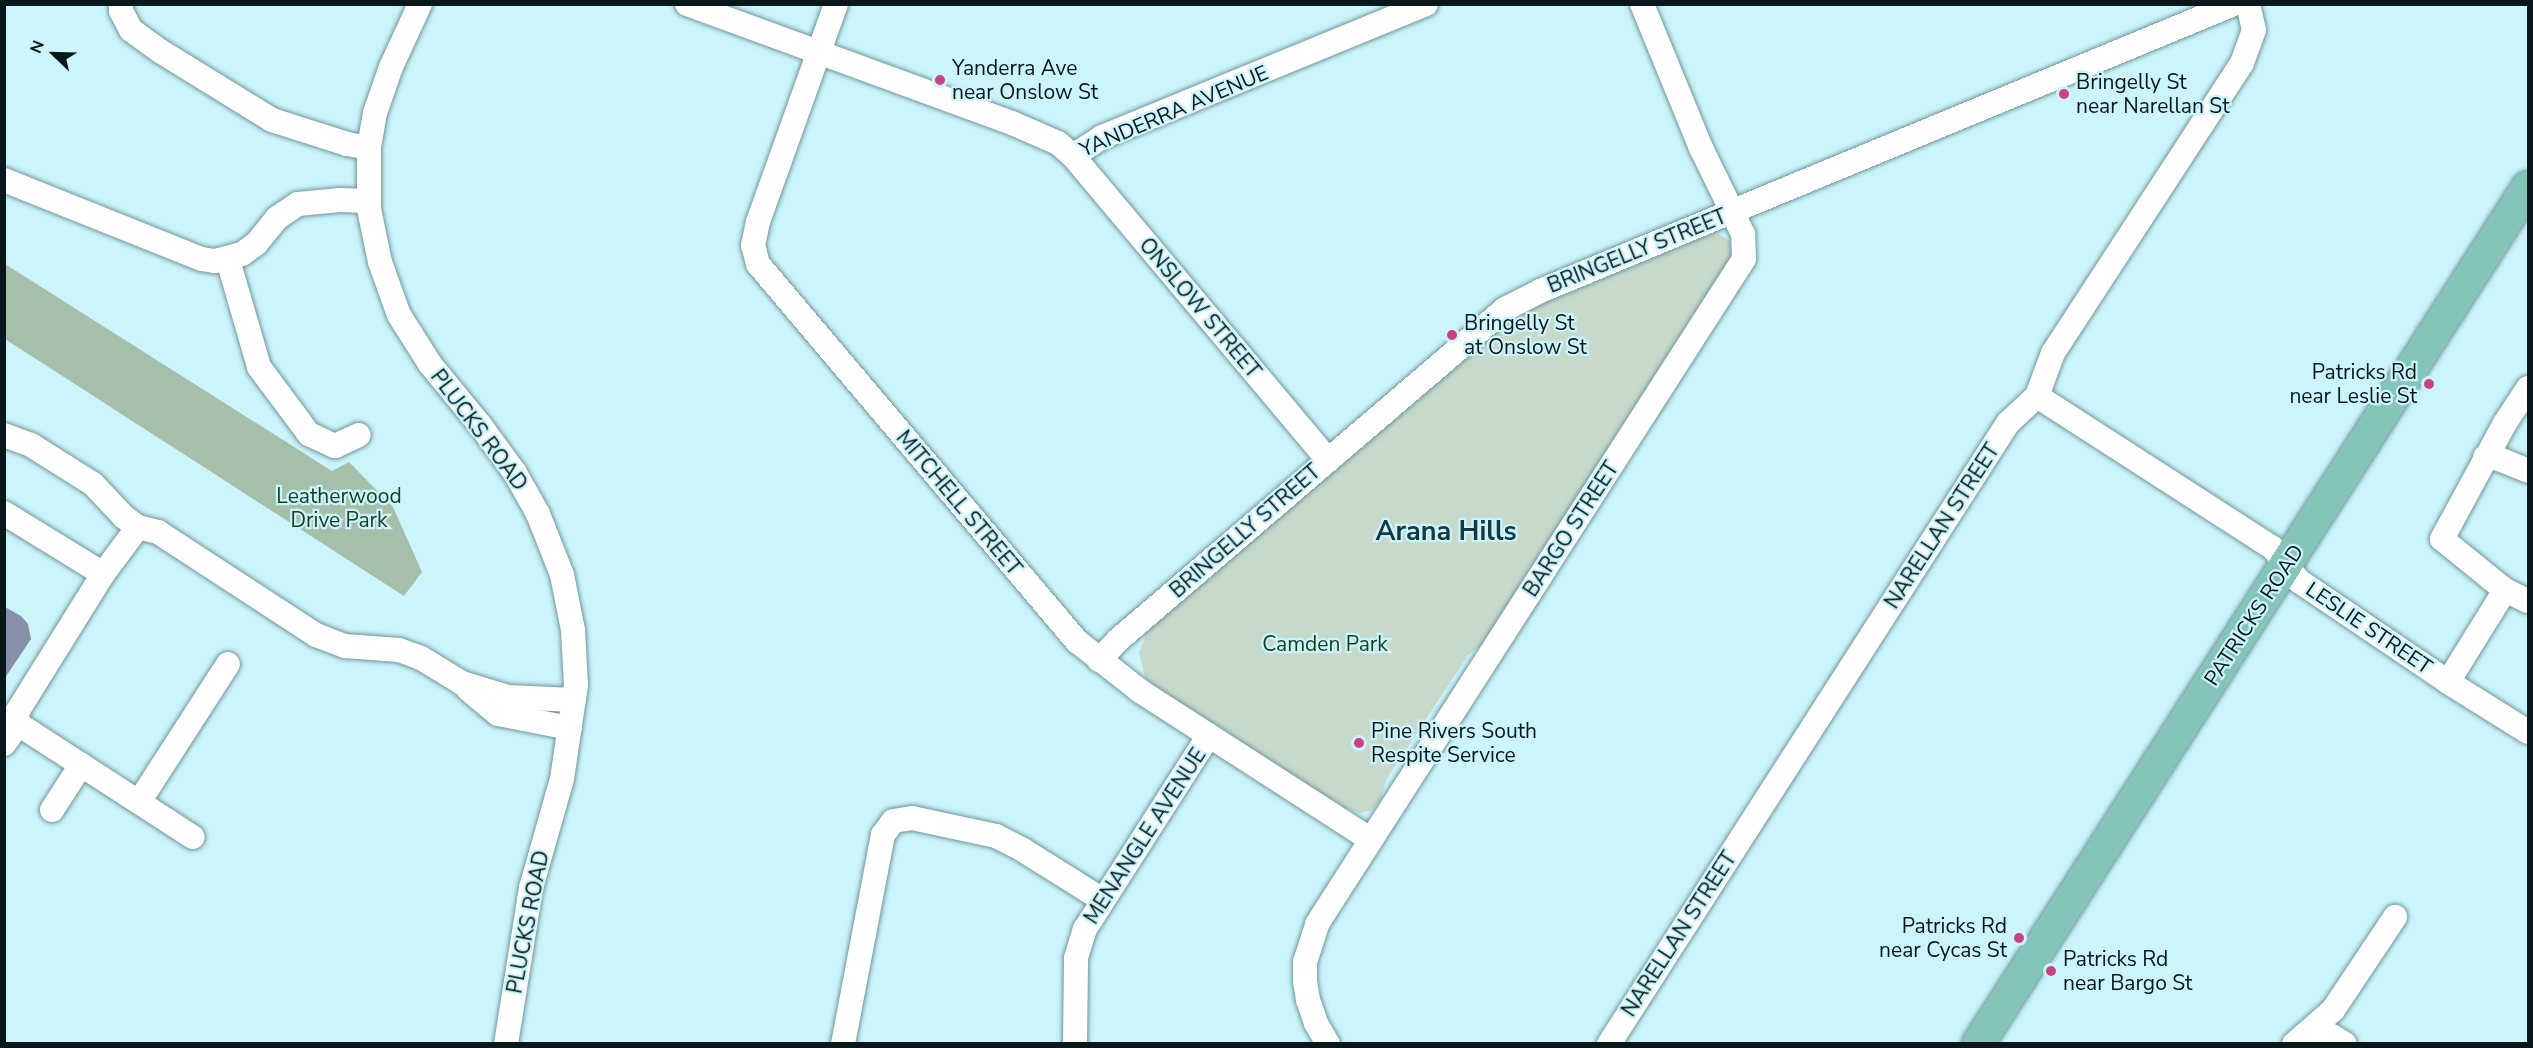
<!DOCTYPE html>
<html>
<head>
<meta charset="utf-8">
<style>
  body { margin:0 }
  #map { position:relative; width:2533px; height:1048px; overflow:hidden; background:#cbf4fb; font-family:"Nunito Sans",sans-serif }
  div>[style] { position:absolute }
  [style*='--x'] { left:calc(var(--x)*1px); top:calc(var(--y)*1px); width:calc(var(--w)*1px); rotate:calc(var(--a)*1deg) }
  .green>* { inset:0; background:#c6d9ca }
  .forest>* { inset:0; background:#a6bfaa }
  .water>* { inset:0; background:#8690aa }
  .roads { filter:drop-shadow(0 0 2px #6f969c) drop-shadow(0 0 2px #6f969c) }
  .minor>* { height:24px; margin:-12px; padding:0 12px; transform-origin:12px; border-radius:12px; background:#fff }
  .major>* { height:32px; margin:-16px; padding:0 16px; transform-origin:16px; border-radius:16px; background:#85c4b9 }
  .dots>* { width:16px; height:16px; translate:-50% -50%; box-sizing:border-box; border:3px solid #cbf4fb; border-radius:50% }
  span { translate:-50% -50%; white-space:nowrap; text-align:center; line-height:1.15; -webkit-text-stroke:4.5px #cbf4fb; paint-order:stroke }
  .poi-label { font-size:21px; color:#08181a }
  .left { translate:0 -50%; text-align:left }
  .right { translate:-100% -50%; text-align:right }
  .street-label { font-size:21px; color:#08181a }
  .park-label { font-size:21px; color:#133e20 }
  .district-label { font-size:27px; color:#143a3f; font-weight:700 }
  .frame { position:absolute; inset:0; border:6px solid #08181a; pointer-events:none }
  .north { position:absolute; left:24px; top:24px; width:60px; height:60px; -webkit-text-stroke:4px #cbf4fb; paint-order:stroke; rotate:293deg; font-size:16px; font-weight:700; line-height:24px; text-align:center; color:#08181a }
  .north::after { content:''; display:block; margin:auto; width:21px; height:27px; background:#08181a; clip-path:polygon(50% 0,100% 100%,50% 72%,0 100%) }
</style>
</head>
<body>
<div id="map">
  <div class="green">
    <div style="clip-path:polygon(1719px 234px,1730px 242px,1731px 258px,1483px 644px,1468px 655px,1386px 780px,1381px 799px,1372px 810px,1360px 813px,1346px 809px,1154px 686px,1145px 677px,1139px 653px,1148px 630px,1505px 325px,1533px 308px,1709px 235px)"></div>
  </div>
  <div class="forest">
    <div style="clip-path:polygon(5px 264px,332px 471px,349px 462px,393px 507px,422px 572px,404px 596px,5px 339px)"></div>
  </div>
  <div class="water">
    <div style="clip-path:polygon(5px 607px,21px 616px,28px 624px,31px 639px,5px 678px)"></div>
  </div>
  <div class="roads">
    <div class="minor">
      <div style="--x:121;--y:4;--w:7;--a:90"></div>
      <div style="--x:121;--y:11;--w:21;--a:62"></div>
      <div style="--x:131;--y:30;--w:36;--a:36"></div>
      <div style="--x:160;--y:51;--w:132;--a:31.6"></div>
      <div style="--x:272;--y:120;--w:79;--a:17.7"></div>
      <div style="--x:347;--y:144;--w:22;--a:10"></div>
      <div style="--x:420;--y:4;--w:69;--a:114.7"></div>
      <div style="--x:391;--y:67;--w:49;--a:109.2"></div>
      <div style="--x:375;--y:113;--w:36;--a:100"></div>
      <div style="--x:369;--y:148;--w:61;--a:90"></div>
      <div style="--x:369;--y:209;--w:54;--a:78.3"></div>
      <div style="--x:380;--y:262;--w:56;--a:70.3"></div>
      <div style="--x:399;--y:315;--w:58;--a:57.7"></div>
      <div style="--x:430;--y:364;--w:79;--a:50.7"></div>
      <div style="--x:480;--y:425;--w:59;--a:53.9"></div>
      <div style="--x:515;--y:473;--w:47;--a:60.7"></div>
      <div style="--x:538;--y:514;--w:66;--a:68.5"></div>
      <div style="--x:562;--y:575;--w:56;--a:78.7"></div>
      <div style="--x:573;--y:630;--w:55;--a:86.9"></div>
      <div style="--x:576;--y:685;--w:95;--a:98.5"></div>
      <div style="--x:562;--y:779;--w:113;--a:105.9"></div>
      <div style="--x:531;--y:888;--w:158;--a:99.1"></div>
      <div style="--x:687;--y:4;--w:346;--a:20.1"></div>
      <div style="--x:1012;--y:123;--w:50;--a:23.5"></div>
      <div style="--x:1058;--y:143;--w:20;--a:41"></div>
      <div style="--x:1073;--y:156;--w:397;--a:50"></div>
      <div style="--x:836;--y:4;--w:232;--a:109.7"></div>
      <div style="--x:758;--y:222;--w:24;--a:102"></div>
      <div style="--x:753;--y:245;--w:20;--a:75"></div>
      <div style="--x:758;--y:264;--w:495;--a:49.8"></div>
      <div style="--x:1078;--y:642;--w:79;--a:38.3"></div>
      <div style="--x:1140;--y:691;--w:274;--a:32.8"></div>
      <div style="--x:1073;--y:156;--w:35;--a:-33"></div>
      <div style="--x:1102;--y:137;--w:350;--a:-22.3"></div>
      <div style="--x:4;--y:180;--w:213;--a:21.8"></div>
      <div style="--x:202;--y:259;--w:13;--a:9"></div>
      <div style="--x:215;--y:261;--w:28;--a:-15"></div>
      <div style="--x:242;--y:254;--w:17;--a:-36"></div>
      <div style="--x:256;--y:244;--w:33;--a:-51"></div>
      <div style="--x:277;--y:218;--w:25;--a:-34"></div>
      <div style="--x:298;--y:204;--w:42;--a:-5.4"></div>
      <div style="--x:340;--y:200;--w:29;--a:2"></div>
      <div style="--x:228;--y:260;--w:111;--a:73.8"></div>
      <div style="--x:259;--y:367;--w:84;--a:53.3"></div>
      <div style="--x:309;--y:434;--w:29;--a:25"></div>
      <div style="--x:335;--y:446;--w:26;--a:-25"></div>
      <div style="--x:2528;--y:388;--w:42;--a:123.3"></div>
      <div style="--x:2505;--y:423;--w:132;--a:118.5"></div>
      <div style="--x:2442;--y:539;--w:81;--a:39"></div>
      <div style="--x:2505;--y:590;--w:25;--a:26"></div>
      <div style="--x:2037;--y:396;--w:281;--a:32.8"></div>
      <div style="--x:2273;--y:548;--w:42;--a:51.8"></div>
      <div style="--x:2299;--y:581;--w:180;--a:34.1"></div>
      <div style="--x:2448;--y:682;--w:94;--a:32"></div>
      <div style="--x:4;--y:435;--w:29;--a:20"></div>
      <div style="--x:31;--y:445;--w:73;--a:32.2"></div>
      <div style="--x:93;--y:484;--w:45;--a:46.8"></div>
      <div style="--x:124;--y:517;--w:17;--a:36"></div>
      <div style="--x:138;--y:527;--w:21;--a:14"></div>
      <div style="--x:158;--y:532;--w:189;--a:33.1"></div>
      <div style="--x:316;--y:635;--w:31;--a:21"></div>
      <div style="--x:345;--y:646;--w:54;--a:4.2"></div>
      <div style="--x:399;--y:650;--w:23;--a:20"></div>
      <div style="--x:421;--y:658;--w:48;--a:31.4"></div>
      <div style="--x:462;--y:683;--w:48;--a:16.9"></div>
      <div style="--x:508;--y:697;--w:66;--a:2.6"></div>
      <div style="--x:2485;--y:457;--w:14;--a:8"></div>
      <div style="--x:2499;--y:459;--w:31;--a:22"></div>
      <div style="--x:4;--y:513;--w:116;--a:31.6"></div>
      <div style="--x:138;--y:527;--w:59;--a:126.7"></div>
      <div style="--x:103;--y:574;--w:163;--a:121.9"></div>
      <div style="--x:17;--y:712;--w:12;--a:85"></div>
      <div style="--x:18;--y:724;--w:208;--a:32.9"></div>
      <div style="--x:1099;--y:660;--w:28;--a:-46"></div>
      <div style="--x:1118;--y:640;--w:509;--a:-40.54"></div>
      <div style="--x:1505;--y:309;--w:39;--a:-27"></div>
      <div style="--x:1540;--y:291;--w:751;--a:-22.47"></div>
      <div style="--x:2448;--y:682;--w:108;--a:-58.2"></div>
      <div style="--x:468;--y:689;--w:39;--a:40"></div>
      <div style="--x:498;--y:714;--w:73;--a:11"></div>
      <div style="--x:4;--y:744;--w:24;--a:-55"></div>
      <div style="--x:139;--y:802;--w:164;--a:-57.2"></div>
      <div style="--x:52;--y:810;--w:54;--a:-57.2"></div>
      <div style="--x:2312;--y:1030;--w:21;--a:17"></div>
      <div style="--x:2332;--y:1036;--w:15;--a:32"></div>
      <div style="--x:843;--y:1044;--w:213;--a:-79.2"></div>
      <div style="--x:883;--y:835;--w:17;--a:-54"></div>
      <div style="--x:893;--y:821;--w:19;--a:-9"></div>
      <div style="--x:912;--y:818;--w:86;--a:12.1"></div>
      <div style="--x:996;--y:836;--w:30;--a:27"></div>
      <div style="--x:1023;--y:850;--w:92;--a:32.1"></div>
      <div style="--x:1075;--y:1044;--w:86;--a:-89.3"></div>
      <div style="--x:1076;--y:958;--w:30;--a:-73"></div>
      <div style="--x:1085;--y:929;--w:230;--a:-57.4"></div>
      <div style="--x:1328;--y:1044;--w:24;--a:-120"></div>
      <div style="--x:1316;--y:1023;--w:24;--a:-109"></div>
      <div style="--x:1308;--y:1000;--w:18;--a:-99"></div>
      <div style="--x:1305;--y:982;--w:20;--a:-90"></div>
      <div style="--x:1305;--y:962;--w:40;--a:-72"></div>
      <div style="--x:1317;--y:924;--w:790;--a:-57.3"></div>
      <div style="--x:1744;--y:259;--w:25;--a:-92"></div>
      <div style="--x:1743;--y:234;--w:96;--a:-116"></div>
      <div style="--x:1701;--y:148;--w:156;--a:-112.3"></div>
      <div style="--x:1609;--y:1044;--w:738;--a:-57.28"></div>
      <div style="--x:2008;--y:423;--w:40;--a:-43"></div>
      <div style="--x:2037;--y:396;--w:46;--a:-69.6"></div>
      <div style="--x:2053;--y:353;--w:346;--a:-56.9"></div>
      <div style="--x:2242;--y:63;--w:35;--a:-70"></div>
      <div style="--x:2254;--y:30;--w:27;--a:-103"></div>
      <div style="--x:2294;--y:1044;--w:52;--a:-41.1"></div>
      <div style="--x:2333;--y:1010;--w:112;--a:-56.3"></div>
    </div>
    <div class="major">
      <div style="--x:1978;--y:1044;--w:1018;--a:-57.31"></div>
    </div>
  </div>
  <div class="dots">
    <div style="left:940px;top:80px;background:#c94281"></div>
    <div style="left:2064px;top:94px;background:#c94281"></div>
    <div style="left:1452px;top:335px;background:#c94281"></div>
    <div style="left:2429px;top:384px;background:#c94281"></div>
    <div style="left:1359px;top:743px;background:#c94281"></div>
    <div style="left:2019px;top:938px;background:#c94281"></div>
    <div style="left:2051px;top:971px;background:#c94281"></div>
  </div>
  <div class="poi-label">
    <span class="left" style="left:952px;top:80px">Yanderra Ave<br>near Onslow St</span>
    <span class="left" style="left:2076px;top:94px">Bringelly St<br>near Narellan St</span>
    <span class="left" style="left:1464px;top:335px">Bringelly St<br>at Onslow St</span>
    <span class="right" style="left:2417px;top:384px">Patricks Rd<br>near Leslie St</span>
    <span class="left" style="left:1371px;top:743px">Pine Rivers South<br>Respite Service</span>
    <span class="right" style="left:2007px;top:938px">Patricks Rd<br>near Cycas St</span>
    <span class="left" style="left:2063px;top:971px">Patricks Rd<br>near Bargo St</span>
  </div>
  <div class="street-label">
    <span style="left:1174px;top:111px;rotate:-23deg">YANDERRA AVENUE</span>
    <span style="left:1637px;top:251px;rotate:-22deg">BRINGELLY STREET</span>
    <span style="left:1200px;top:308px;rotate:50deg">ONSLOW STREET</span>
    <span style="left:479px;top:430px;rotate:53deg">PLUCKS ROAD</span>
    <span style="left:959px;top:503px;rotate:50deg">MITCHELL STREET</span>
    <span style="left:1942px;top:526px;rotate:-57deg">NARELLAN STREET</span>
    <span style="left:1571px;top:529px;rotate:-57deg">BARGO STREET</span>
    <span style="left:1245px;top:531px;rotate:-41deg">BRINGELLY STREET</span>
    <span style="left:2254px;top:615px;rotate:-57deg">PATRICKS ROAD</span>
    <span style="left:2369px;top:628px;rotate:34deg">LESLIE STREET</span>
    <span style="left:1145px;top:836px;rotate:-57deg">MENANGLE AVENUE</span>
    <span style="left:528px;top:922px;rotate:-79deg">PLUCKS ROAD</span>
    <span style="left:1679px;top:934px;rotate:-57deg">NARELLAN STREET</span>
  </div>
  <div class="park-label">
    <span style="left:339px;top:508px">Leatherwood<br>Drive Park</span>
    <span style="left:1325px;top:644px">Camden Park</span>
  </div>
  <div class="district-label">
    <span style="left:1446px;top:532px">Arana Hills</span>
  </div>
  <div class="frame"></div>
  <div class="north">N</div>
</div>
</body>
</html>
